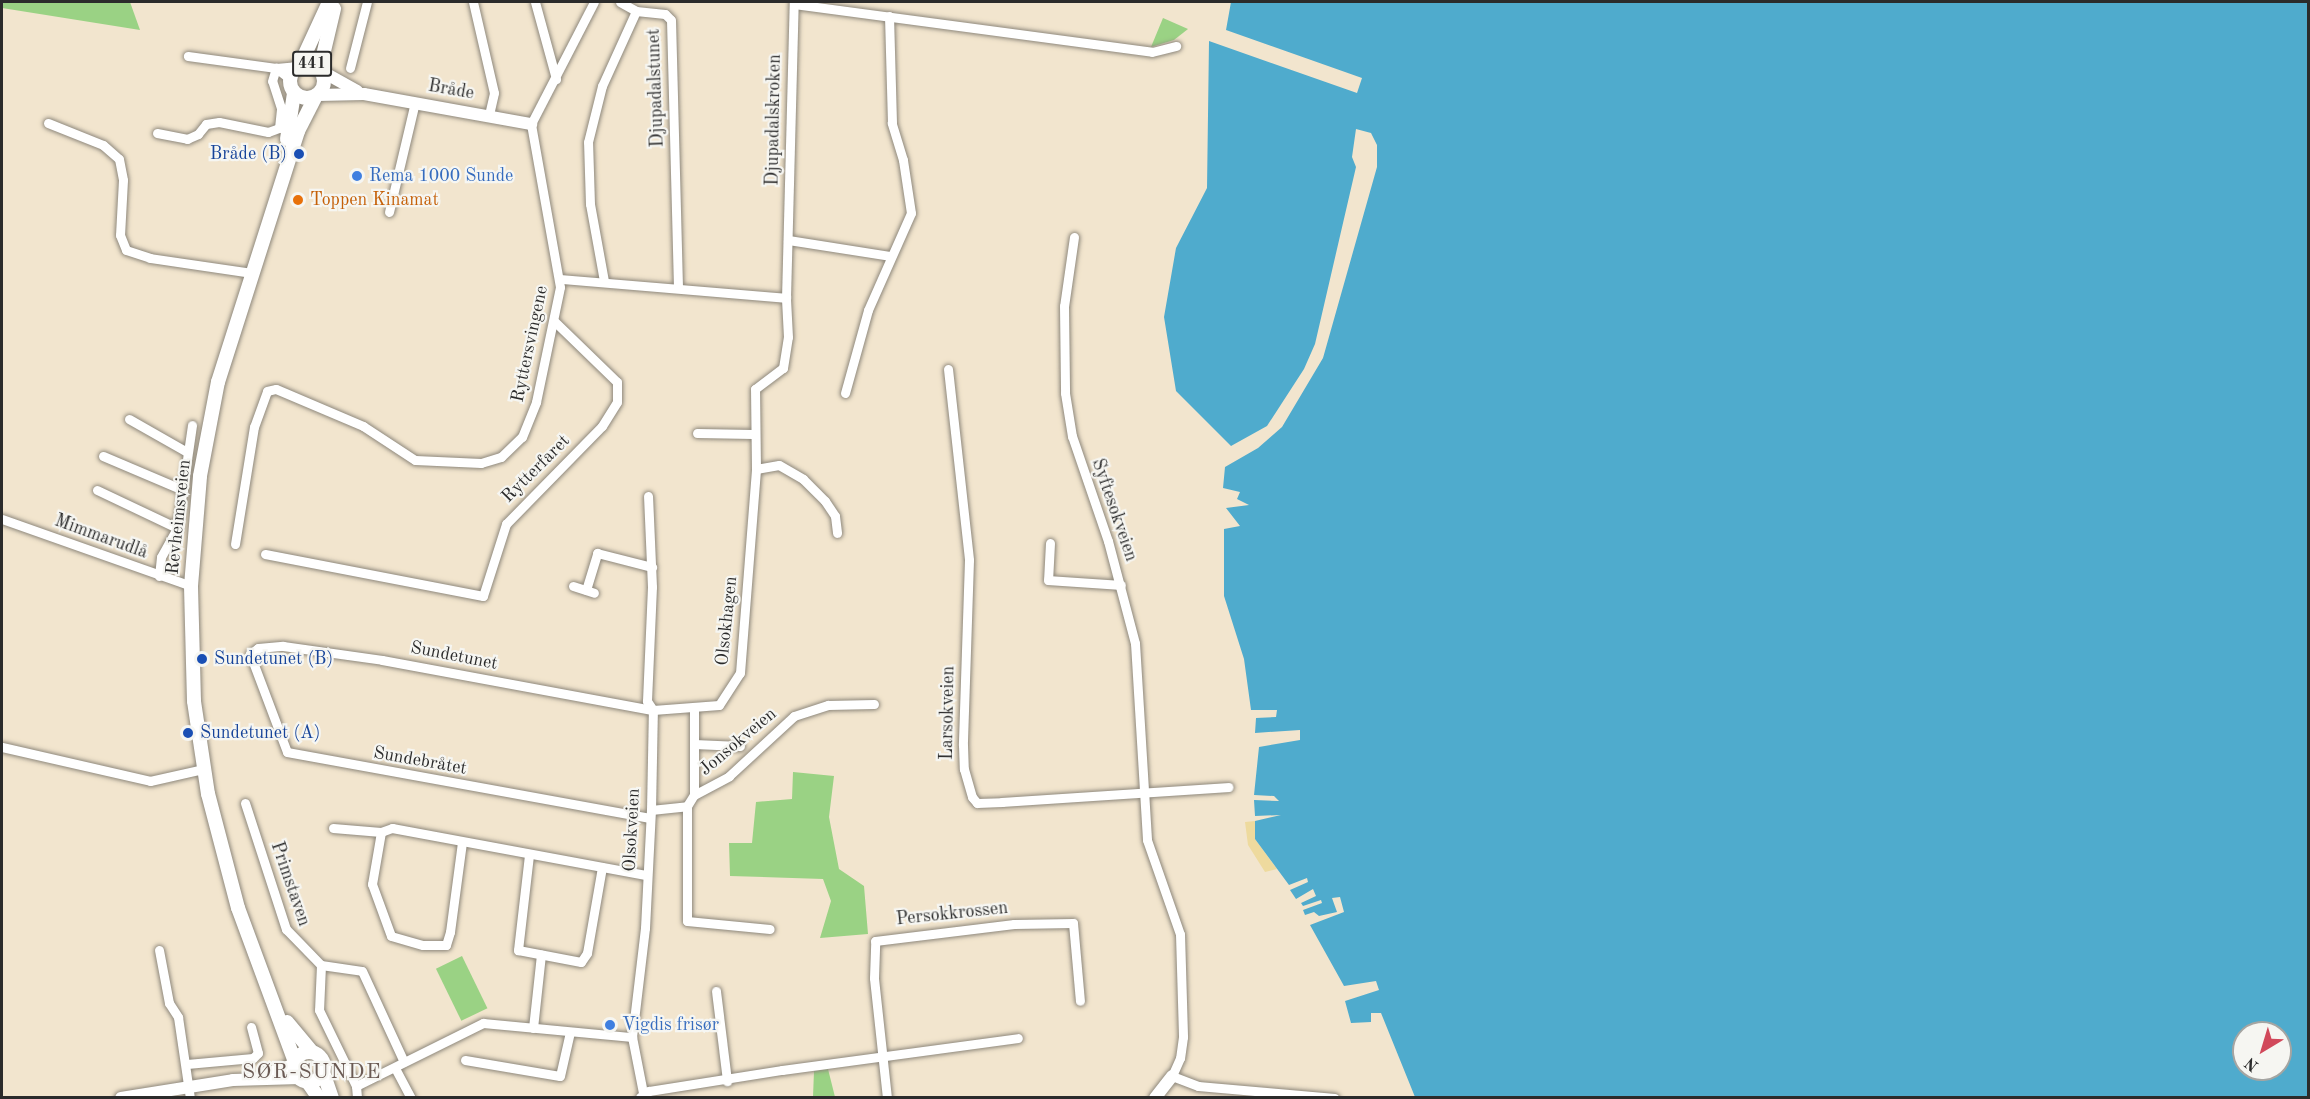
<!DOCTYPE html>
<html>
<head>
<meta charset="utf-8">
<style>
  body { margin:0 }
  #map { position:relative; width:2310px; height:1099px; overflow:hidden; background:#f2e5ce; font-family:"Old Standard TT",serif }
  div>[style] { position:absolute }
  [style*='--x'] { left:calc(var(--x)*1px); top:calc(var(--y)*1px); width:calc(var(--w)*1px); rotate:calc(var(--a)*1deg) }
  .green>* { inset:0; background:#9ad284; transform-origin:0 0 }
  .sand>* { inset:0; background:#eeda9e }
  .water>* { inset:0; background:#4fabcd }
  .roads { filter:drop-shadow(0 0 2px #8e887c) drop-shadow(0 0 2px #8e887c) }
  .street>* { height:9px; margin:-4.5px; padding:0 4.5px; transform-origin:4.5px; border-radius:4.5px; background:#fff }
  .secondary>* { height:12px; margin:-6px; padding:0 6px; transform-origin:6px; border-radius:6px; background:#fff }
  .primary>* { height:14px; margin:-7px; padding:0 7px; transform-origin:7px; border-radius:7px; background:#fff }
  .primary>.ring { margin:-7px; padding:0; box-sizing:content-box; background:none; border:14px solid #fff; border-radius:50% }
  .dots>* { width:16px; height:16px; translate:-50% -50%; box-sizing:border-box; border:3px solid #f6f6f2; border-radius:50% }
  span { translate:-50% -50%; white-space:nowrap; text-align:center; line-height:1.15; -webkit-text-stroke:4.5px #f6f6f2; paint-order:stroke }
  .shield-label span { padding:2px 4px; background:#f6f6f2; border:2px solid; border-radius:4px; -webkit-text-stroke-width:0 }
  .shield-label { font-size:16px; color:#2b2b2b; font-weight:700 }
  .street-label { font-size:18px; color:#2b2b2b }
  .transit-label { font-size:18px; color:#164399 }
  .right { translate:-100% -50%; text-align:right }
  .left { translate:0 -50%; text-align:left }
  .shop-label { font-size:18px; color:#366cbe }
  .food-label { font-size:18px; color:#c56008 }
  .quarter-label { font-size:21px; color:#6a5a53; letter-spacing:1.5px }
  .frame { position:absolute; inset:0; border:3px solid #2b2b2b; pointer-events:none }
  .north { position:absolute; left:2232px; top:1021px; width:60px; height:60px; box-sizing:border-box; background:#f6f6f2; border:2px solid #a5a5a2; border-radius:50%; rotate:218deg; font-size:16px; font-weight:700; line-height:24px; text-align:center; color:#2b2b2b }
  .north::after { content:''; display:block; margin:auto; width:21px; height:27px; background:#d1495b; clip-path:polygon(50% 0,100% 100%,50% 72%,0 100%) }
</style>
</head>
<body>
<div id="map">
  <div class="green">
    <div style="clip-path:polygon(2px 2px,130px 2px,140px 30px,2px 8px)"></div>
    <div style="clip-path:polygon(1163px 18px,1188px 29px,1174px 40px,1151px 47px)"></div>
    <div style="clip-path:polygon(793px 772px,834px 776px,829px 817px,839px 869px,864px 886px,868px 934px,820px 938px,831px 901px,823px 879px,730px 876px,729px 843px,752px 843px,756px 802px,792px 799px)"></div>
    <div style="left:462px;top:956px;width:58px;height:29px;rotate:64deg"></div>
    <div style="clip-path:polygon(828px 1069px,835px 1097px,813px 1097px,814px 1071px)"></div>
  </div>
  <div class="sand">
    <div style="clip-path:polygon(1255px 821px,1255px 839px,1277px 869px,1265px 872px,1248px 845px,1245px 822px)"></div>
  </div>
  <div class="water">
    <div style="clip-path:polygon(evenodd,1231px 2px,2308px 2px,2308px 1097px,1415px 1097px,1381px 1013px,1371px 1013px,1371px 1022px,1351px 1023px,1345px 1001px,1379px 990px,1376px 981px,1344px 986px,1310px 925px,1344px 912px,1340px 897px,1332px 898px,1337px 912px,1319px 916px,1314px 912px,1305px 915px,1303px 910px,1322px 903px,1321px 900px,1303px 906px,1301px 903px,1316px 896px,1313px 889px,1296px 899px,1290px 890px,1308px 882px,1307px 878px,1289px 885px,1255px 839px,1255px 821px,1281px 815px,1255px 816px,1254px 800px,1279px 801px,1274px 796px,1254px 795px,1259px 747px,1300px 740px,1300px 730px,1255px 733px,1256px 718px,1276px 717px,1277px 710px,1251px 710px,1244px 659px,1224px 596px,1224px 529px,1240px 526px,1226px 508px,1249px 505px,1237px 499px,1240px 492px,1223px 488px,1225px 467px,1258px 448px,1282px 427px,1323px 358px,1377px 167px,1377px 145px,1371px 133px,1356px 129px,1352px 157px,1356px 167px,1315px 344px,1304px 369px,1267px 426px,1231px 446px,1176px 391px,1164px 317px,1176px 248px,1207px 188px,1209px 41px,1357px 93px,1362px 78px,1226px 30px,1231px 2px,2244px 1033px,2280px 1033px,2280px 1069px,2244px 1069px,2244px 1033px)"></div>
  </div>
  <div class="roads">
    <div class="street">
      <div style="--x:473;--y:2;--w:93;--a:77"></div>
      <div style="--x:494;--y:93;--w:23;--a:103"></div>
      <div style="--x:535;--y:2;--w:80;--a:74.7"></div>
      <div style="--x:620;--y:2;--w:18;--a:29"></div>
      <div style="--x:794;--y:4;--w:361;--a:7.6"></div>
      <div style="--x:1152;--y:52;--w:25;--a:-14"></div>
      <div style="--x:350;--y:68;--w:68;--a:-75.6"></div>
      <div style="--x:290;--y:79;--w:18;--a:-142"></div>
      <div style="--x:276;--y:68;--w:22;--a:-5"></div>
      <div style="--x:48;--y:123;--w:59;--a:21.8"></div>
      <div style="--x:103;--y:145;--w:21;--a:41"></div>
      <div style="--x:119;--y:159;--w:21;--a:79"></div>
      <div style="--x:123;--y:180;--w:55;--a:93.1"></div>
      <div style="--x:120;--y:235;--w:16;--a:68"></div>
      <div style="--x:126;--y:250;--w:25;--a:18"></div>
      <div style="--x:150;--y:258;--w:102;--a:8.4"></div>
      <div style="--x:157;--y:133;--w:31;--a:11"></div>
      <div style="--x:187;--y:139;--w:12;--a:-24"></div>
      <div style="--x:198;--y:134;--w:13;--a:-51"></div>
      <div style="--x:206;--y:124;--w:13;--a:-9"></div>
      <div style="--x:219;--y:122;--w:50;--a:11.5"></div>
      <div style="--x:268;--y:132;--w:12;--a:-20"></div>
      <div style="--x:279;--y:128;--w:20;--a:-84"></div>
      <div style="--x:281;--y:108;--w:28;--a:-108"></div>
      <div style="--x:272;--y:81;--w:14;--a:-73"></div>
      <div style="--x:276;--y:68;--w:89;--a:-172.2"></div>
      <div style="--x:389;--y:212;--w:113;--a:-76.7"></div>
      <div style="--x:1074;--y:237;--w:70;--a:98.2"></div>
      <div style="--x:1064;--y:306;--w:87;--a:89.3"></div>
      <div style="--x:1065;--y:393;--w:44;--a:80.8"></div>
      <div style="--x:1072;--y:436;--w:111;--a:71.1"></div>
      <div style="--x:1108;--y:541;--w:106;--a:75.2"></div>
      <div style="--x:1135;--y:643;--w:197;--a:86.5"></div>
      <div style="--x:1147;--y:840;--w:100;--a:70.7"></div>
      <div style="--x:1180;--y:934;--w:103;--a:88.3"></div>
      <div style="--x:1183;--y:1037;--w:21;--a:98"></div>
      <div style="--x:1180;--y:1058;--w:20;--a:114"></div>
      <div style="--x:1172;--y:1076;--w:28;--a:21"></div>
      <div style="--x:1198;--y:1086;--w:137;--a:5"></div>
      <div style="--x:788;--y:240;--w:103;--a:8.9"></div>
      <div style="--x:561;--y:279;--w:226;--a:4.8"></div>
      <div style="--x:604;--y:281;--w:78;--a:-100.3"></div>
      <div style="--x:590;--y:204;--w:62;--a:-91.8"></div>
      <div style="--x:588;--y:142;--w:58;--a:-76"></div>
      <div style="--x:602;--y:86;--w:82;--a:-65.6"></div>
      <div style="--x:636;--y:11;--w:29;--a:6"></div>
      <div style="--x:665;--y:14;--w:8;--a:45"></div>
      <div style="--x:671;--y:20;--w:268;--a:88.5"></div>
      <div style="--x:948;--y:369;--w:192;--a:83.7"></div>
      <div style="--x:969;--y:560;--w:185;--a:91.9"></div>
      <div style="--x:963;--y:745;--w:24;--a:88"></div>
      <div style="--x:964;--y:769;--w:29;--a:74"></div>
      <div style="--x:972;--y:797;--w:8;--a:50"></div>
      <div style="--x:977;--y:803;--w:25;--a:-2"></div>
      <div style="--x:1002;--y:802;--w:227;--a:-3.8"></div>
      <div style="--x:845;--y:393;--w:86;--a:-74.5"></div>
      <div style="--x:868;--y:310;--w:106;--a:-66.1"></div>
      <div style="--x:911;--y:213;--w:54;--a:-98.6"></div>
      <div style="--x:903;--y:160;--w:39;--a:-107"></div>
      <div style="--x:892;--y:123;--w:107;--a:-91.6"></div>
      <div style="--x:129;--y:419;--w:67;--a:29.6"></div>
      <div style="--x:697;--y:433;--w:56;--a:1"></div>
      <div style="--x:103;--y:456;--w:87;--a:23"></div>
      <div style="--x:756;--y:469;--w:23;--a:-10"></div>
      <div style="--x:779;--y:465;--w:28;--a:30"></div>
      <div style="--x:803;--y:479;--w:31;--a:45"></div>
      <div style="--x:825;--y:501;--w:18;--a:56"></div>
      <div style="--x:835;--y:516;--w:17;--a:83"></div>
      <div style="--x:97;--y:490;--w:89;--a:25.4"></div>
      <div style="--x:2;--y:519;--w:201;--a:19.5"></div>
      <div style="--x:1050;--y:543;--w:37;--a:93"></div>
      <div style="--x:1048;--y:580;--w:73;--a:3.9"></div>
      <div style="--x:235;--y:544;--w:119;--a:-80.8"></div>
      <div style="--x:254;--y:427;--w:38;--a:-70"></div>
      <div style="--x:267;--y:391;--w:9;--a:-13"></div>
      <div style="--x:276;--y:389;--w:95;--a:23"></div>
      <div style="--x:363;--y:426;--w:62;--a:33.2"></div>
      <div style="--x:415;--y:460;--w:66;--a:2.6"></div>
      <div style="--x:481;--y:463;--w:21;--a:-17"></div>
      <div style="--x:501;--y:457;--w:29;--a:-44"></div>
      <div style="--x:522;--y:437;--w:38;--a:-68"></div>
      <div style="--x:536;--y:402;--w:117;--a:-78.2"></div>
      <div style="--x:560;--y:287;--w:166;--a:-100.1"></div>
      <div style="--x:531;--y:124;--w:137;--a:-62.7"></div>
      <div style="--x:265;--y:554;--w:222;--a:10.9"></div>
      <div style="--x:483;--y:596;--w:76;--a:-72.3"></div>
      <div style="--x:506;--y:524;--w:137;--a:-45.6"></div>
      <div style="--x:602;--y:426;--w:28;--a:-58"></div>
      <div style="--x:617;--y:402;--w:20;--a:-90"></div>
      <div style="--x:617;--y:382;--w:88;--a:-135.9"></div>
      <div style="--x:159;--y:576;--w:19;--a:-84"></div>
      <div style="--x:161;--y:557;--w:33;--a:-61"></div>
      <div style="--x:177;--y:528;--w:104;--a:-81.7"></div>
      <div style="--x:573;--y:586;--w:22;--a:18"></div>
      <div style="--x:586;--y:590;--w:39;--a:-73"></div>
      <div style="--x:597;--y:553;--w:57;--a:14.3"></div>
      <div style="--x:694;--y:708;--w:87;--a:90"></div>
      <div style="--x:694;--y:744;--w:46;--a:2.5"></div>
      <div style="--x:2;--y:747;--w:152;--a:12.9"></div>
      <div style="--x:150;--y:781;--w:54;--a:-12.8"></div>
      <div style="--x:245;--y:803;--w:133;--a:72"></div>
      <div style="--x:286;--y:929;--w:50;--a:45.8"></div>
      <div style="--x:321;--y:965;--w:45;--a:92.5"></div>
      <div style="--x:319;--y:1010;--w:85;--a:64"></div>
      <div style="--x:356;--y:1086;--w:12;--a:85"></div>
      <div style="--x:687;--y:806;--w:115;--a:90"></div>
      <div style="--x:687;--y:921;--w:83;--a:5.5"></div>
      <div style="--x:651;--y:810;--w:36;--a:-6"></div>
      <div style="--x:687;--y:806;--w:13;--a:-58"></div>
      <div style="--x:694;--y:795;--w:40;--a:-28"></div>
      <div style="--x:729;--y:776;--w:88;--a:-42.7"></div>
      <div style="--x:794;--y:716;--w:36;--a:-18"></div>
      <div style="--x:828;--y:705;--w:46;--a:-1.2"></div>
      <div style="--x:650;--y:818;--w:369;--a:-169.7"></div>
      <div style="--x:287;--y:752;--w:105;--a:-110.7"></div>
      <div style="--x:250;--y:654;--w:10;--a:-37"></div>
      <div style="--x:258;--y:648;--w:25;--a:-5"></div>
      <div style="--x:283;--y:646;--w:100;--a:8"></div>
      <div style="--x:382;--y:660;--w:276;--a:10.5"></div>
      <div style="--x:653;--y:710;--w:66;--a:-4.3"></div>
      <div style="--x:719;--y:705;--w:38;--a:-57"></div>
      <div style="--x:740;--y:673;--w:205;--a:-85.5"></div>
      <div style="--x:756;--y:469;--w:80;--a:-90.7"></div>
      <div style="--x:755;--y:389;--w:35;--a:-37"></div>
      <div style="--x:783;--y:368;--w:31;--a:-81"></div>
      <div style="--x:788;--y:337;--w:39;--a:-93"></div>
      <div style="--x:786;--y:298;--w:296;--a:-88.5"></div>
      <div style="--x:333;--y:828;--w:48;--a:4.8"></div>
      <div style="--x:381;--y:832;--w:12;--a:-20"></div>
      <div style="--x:392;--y:828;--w:258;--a:10.5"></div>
      <div style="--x:381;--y:832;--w:53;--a:99.8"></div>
      <div style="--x:372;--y:884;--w:55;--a:69.9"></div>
      <div style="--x:391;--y:936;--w:33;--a:16"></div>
      <div style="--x:423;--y:945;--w:23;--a:0"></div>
      <div style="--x:446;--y:945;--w:14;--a:-73"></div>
      <div style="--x:450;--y:932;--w:91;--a:-82.4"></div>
      <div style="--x:529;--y:855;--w:96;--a:96.6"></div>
      <div style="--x:518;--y:950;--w:64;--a:10.8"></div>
      <div style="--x:581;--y:962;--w:11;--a:-56"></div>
      <div style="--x:587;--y:953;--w:87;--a:-80.1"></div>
      <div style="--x:159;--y:950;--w:54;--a:79.3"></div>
      <div style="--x:169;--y:1003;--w:17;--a:57"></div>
      <div style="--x:178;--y:1017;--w:82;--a:81.6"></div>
      <div style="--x:321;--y:965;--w:41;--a:8.3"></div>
      <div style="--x:362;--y:971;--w:100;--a:65.2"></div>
      <div style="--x:716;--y:991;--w:91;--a:83"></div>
      <div style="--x:533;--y:1028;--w:74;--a:-83.8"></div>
      <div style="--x:465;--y:1060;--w:96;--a:9.6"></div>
      <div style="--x:560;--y:1076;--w:45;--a:-77.2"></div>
      <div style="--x:187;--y:1064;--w:66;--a:-5.2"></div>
      <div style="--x:253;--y:1058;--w:7;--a:-45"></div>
      <div style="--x:258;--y:1053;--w:27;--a:-105"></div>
      <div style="--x:395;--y:1068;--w:34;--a:62"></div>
      <div style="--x:356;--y:1086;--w:142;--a:-26.4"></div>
      <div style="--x:483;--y:1023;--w:150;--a:5.4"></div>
      <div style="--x:640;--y:1097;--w:11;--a:-34"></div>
      <div style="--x:649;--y:1091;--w:135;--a:-9"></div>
      <div style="--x:782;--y:1070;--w:238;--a:-7.7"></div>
      <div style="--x:644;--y:1098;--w:62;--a:-101.1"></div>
      <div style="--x:632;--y:1037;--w:110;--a:-83.2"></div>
      <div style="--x:645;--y:928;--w:118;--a:-87.1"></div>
      <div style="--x:651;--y:810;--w:100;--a:-88.9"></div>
      <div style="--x:653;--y:710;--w:11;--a:-124"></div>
      <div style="--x:647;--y:701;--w:114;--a:-87.5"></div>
      <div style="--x:652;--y:587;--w:91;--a:-92.5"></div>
      <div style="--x:887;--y:1098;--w:121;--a:-96.2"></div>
      <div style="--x:874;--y:978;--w:37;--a:-88"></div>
      <div style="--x:875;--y:941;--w:140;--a:-7"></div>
      <div style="--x:1014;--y:924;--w:59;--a:-1"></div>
      <div style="--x:1073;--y:923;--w:78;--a:84.9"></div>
    </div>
    <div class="secondary">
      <div style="--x:323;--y:72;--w:39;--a:29"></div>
      <div style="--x:318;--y:95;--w:46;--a:-1.2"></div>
      <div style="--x:364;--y:94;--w:170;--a:10.2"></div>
      <div style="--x:262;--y:1076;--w:35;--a:-20"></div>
      <div style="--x:121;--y:1098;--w:113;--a:-9.1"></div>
      <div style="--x:233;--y:1080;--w:67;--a:-1.7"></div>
      <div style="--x:1155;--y:1098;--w:28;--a:-52"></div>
    </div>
    <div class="primary">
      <div class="ring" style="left:290px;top:64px;width:20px;height:20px"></div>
      <div style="--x:300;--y:65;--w:69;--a:-65.3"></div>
      <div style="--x:320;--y:68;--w:61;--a:-76.7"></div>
      <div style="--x:287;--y:139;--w:47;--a:-81.3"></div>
      <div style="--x:287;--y:1022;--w:39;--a:50"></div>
      <div class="ring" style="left:294px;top:1052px;width:16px;height:16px"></div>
      <div style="--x:295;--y:1062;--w:164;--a:-110.3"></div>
      <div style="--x:238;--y:908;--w:118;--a:-104.7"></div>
      <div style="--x:208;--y:794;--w:94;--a:-98.6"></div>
      <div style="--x:194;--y:701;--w:115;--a:-91.5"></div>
      <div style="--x:191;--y:586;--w:110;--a:-85.3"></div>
      <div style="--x:200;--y:476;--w:96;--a:-79.2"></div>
      <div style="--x:218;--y:382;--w:263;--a:-72.3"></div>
      <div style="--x:298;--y:131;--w:39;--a:-63"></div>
      <div style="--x:323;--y:1072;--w:28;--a:71"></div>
      <div style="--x:307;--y:1081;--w:21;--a:55"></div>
    </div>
  </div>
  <div class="dots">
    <div style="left:299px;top:154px;background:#1a4fb4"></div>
    <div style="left:357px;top:176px;background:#3f7fe0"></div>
    <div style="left:298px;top:200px;background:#e8710a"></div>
    <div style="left:202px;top:659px;background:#1a4fb4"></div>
    <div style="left:188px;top:733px;background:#1a4fb4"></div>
    <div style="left:610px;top:1025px;background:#3f7fe0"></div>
  </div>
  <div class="shield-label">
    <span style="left:312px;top:64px">441</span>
  </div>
  <div class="street-label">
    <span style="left:656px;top:88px;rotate:-92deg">Djupadalstunet</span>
    <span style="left:451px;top:90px;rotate:10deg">Bråde</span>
    <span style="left:774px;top:120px;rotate:-89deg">Djupadalskroken</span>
    <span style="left:530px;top:344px;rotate:-78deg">Ryttersvingene</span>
    <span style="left:536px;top:469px;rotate:-45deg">Rytterfaret</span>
    <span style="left:1114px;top:510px;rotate:71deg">Syftesokveien</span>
    <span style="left:179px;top:517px;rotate:-84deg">Revheimsveien</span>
    <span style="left:101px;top:537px;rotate:20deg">Mimmarudlå</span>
    <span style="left:727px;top:621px;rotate:-84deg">Olsokhagen</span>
    <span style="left:454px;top:656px;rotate:11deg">Sundetunet</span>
    <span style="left:948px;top:713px;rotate:-89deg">Larsokveien</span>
    <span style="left:738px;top:742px;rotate:-40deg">Jonsokveien</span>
    <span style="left:420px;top:761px;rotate:10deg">Sundebråtet</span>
    <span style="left:632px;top:830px;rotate:-87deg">Olsokveien</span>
    <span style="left:290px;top:884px;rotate:71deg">Primstaven</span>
    <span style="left:952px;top:914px;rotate:-6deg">Persokkrossen</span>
  </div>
  <div class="transit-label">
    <span class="right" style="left:287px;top:154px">Bråde (B)</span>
    <span class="left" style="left:214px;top:659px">Sundetunet (B)</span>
    <span class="left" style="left:200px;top:733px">Sundetunet (A)</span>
  </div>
  <div class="shop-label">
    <span class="left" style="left:369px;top:176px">Rema 1000 Sunde</span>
    <span class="left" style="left:622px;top:1025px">Vigdis frisør</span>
  </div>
  <div class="food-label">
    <span class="left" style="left:310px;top:200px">Toppen Kinamat</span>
  </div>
  <div class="quarter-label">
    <span style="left:312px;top:1073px">SØR-SUNDE</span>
  </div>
  <div class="frame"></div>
  <div class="north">N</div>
</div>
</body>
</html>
